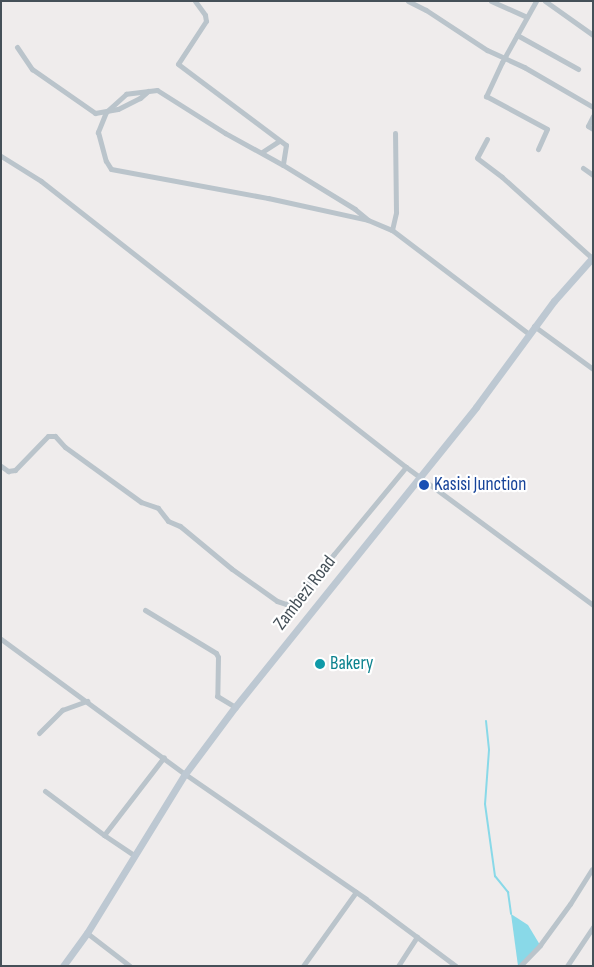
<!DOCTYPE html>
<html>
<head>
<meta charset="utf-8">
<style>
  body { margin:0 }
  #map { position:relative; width:594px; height:967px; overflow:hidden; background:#efecec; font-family:"Sofia Sans Condensed",sans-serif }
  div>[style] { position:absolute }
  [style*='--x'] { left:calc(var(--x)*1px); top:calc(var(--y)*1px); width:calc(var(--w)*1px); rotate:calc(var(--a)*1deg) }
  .water>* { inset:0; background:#89d9e8 }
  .stream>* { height:2px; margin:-1px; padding:0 1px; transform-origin:1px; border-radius:1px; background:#89d9e8 }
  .street>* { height:5px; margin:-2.5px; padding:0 2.5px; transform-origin:2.5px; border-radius:2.5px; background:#bac4cb }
  .secondary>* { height:7px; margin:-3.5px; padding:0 3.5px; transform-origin:3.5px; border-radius:3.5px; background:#bdc8d2 }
  .dots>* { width:14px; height:14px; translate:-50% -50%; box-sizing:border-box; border:2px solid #fff; border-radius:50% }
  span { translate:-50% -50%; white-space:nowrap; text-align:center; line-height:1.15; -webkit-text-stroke:4.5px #fff; paint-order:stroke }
  .transit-label { font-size:19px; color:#164399 }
  .left { translate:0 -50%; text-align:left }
  .street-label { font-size:19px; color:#455058 }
  .culture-label { font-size:19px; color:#0d838f }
  .frame { position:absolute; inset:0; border:2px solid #455058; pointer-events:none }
</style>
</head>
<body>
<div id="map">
  <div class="water">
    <div style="clip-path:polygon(511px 914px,528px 925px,540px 945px,518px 966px)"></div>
  </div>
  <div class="stream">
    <div style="--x:486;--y:721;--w:29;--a:84"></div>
    <div style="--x:489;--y:750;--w:54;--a:94.2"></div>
    <div style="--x:485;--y:804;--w:73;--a:82.1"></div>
    <div style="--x:495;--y:876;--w:21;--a:51"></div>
    <div style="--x:508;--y:892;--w:22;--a:82"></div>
  </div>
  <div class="street">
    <div style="--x:195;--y:1;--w:17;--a:54"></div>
    <div style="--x:205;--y:15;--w:6;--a:81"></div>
    <div style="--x:206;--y:21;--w:51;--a:123.1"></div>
    <div style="--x:178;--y:64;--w:135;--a:36.9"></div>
    <div style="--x:286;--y:145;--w:20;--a:99"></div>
    <div style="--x:408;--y:1;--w:20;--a:27"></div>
    <div style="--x:426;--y:10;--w:73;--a:33.3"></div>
    <div style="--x:487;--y:50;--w:41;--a:24.7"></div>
    <div style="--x:524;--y:67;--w:80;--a:30.1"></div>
    <div style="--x:491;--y:1;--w:39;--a:24"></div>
    <div style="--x:536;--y:1;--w:70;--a:119.1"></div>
    <div style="--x:502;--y:62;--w:38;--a:115"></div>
    <div style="--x:486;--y:96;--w:69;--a:28.4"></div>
    <div style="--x:547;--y:129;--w:22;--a:114"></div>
    <div style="--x:545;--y:1;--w:59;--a:35.3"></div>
    <div style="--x:517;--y:35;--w:70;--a:29.1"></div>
    <div style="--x:17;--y:47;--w:27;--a:56"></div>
    <div style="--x:32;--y:69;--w:77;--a:34.9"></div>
    <div style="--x:95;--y:113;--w:23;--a:-10"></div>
    <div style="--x:118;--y:109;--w:25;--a:-27"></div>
    <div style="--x:140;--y:98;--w:11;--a:-41"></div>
    <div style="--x:593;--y:116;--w:11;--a:117"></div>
    <div style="--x:588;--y:126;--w:6;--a:31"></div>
    <div style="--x:487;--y:139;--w:21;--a:118"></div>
    <div style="--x:477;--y:158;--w:31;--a:37"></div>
    <div style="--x:502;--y:177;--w:121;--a:42"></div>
    <div style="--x:262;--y:152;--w:20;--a:-33"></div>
    <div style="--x:1;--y:156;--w:47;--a:32"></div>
    <div style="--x:41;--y:181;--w:464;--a:38.1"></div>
    <div style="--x:406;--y:467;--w:232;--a:36.4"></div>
    <div style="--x:583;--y:168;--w:12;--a:35"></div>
    <div style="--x:368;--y:220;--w:17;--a:-140"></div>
    <div style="--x:355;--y:209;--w:84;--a:-148.6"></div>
    <div style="--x:283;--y:165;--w:66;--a:-151.1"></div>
    <div style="--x:225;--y:133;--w:80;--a:-147.7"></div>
    <div style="--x:157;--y:90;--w:31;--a:173"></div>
    <div style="--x:126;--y:94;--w:27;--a:138"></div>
    <div style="--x:106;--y:112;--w:22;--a:112"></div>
    <div style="--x:98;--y:132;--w:30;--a:75"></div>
    <div style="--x:106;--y:161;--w:9;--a:58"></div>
    <div style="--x:111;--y:169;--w:160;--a:10.5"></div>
    <div style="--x:268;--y:198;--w:102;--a:12.4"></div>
    <div style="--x:368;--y:220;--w:26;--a:23"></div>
    <div style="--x:392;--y:230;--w:172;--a:37.2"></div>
    <div style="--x:392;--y:230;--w:18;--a:-77"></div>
    <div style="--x:396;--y:212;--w:79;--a:-90.7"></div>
    <div style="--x:534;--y:326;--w:73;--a:36.1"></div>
    <div style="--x:1;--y:466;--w:9;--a:36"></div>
    <div style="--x:8;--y:471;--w:7;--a:-8"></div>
    <div style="--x:15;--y:470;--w:47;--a:-45.9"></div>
    <div style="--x:48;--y:436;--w:7;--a:0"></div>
    <div style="--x:55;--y:436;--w:15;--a:48"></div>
    <div style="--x:65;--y:447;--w:94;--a:35.9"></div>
    <div style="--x:141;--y:502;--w:18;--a:19"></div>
    <div style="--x:158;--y:508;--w:16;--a:52"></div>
    <div style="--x:168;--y:521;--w:13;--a:23"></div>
    <div style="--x:180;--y:526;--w:67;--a:39.6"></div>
    <div style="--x:232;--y:569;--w:55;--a:35.4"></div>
    <div style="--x:277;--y:601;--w:9;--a:18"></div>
    <div style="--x:286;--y:604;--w:6;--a:-18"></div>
    <div style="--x:292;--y:602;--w:64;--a:-48.8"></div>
    <div style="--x:334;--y:554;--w:113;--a:-50.4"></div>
    <div style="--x:145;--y:610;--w:83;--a:31.2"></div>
    <div style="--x:216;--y:653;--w:4;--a:63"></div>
    <div style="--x:218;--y:657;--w:39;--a:91"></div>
    <div style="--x:217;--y:696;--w:21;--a:31"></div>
    <div style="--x:1;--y:639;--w:228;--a:36.3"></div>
    <div style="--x:185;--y:774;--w:220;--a:34.6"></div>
    <div style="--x:366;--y:899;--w:112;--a:36.7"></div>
    <div style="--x:39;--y:733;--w:33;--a:-45"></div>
    <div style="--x:62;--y:710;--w:27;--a:-20"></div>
    <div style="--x:45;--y:791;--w:74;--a:36.7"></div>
    <div style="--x:104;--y:835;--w:37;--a:34"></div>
    <div style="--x:104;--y:835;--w:98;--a:-52.4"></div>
    <div style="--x:87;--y:933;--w:54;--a:37.5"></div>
    <div style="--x:303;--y:966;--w:91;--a:-54.4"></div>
    <div style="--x:398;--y:966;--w:35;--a:-57"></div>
    <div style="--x:520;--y:966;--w:29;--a:-46"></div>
    <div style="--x:540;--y:945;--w:51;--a:-53.8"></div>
    <div style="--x:570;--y:904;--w:41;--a:-57.8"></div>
    <div style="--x:567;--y:966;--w:47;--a:-56.3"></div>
  </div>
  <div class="secondary">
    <div style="--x:63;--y:966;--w:41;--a:-54"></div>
    <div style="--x:87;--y:933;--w:187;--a:-58.4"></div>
    <div style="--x:185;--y:774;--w:84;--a:-53.3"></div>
    <div style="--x:235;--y:707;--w:385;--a:-51.2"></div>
    <div style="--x:476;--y:407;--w:132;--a:-53.7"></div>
    <div style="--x:554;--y:301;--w:59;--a:-48.4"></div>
  </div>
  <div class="dots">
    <div style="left:424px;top:485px;background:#1a4fb4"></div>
    <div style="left:320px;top:664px;background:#0f9aa8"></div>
  </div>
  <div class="transit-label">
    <span class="left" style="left:434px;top:485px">Kasisi Junction</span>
  </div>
  <div class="street-label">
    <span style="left:305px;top:593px;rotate:-52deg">Zambezi Road</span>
  </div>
  <div class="culture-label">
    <span class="left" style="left:330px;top:664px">Bakery</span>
  </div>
  <div class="frame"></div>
</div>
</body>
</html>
